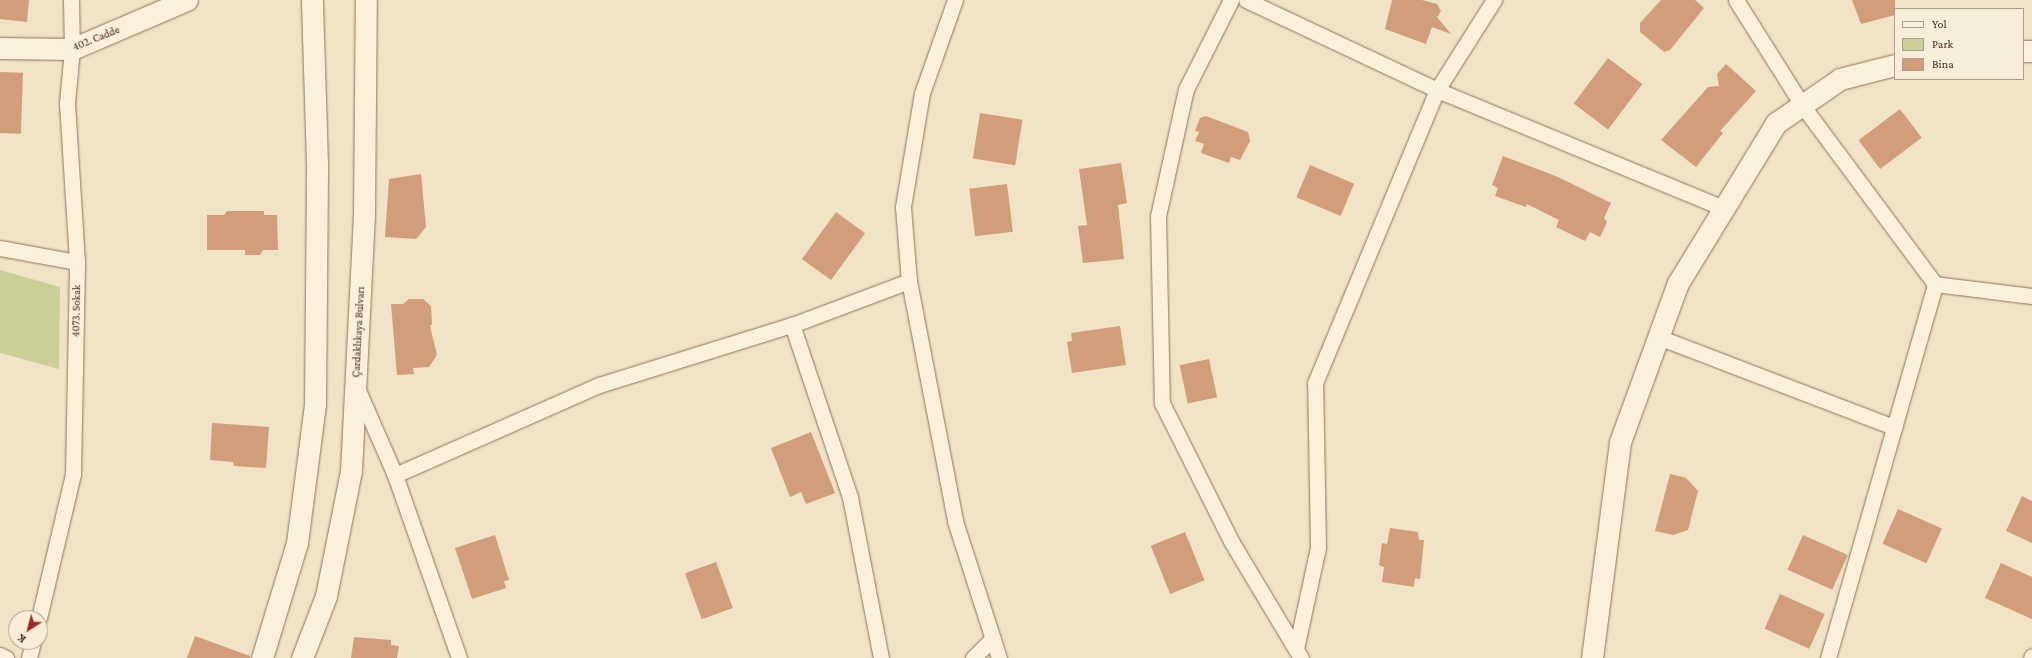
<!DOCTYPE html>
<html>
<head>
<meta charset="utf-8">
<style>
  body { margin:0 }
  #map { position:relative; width:2032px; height:658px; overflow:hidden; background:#f1e3c6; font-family:"Crimson Pro",serif }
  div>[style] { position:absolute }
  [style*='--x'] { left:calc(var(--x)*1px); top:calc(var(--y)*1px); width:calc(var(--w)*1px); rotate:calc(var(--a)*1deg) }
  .green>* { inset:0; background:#cad098 }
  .building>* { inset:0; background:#d19d7a; transform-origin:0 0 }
  .roads { filter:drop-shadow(0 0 1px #8d755a) drop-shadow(0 0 1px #8d755a) }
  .street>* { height:15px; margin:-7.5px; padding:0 7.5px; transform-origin:7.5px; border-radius:7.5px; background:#fbf0da }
  .secondary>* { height:21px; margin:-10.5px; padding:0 10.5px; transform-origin:10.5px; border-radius:10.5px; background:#fbf0da }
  span { translate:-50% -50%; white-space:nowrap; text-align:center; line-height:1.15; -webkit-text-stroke:3.5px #f8edd6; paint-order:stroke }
  .street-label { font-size:11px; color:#3d2d1f }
  .legend { position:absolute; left:1894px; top:8px; width:130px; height:72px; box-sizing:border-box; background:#f8edd6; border:1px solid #ada08d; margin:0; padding:5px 7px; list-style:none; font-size:12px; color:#3d2d1f }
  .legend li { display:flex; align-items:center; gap:8px; height:20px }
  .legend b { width:20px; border:1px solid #ada08d }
  .north { position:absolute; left:8px; top:610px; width:40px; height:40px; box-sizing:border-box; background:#f8edd6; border:1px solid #ada08d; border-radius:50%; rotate:216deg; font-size:11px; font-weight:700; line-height:16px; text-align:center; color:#3d2d1f }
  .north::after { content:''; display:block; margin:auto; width:14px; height:18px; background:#a02729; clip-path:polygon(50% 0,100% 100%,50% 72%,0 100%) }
</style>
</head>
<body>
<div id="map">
  <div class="green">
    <div style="clip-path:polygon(0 270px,60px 287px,59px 369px,0 353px)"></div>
  </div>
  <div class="building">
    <div style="clip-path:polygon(0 0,29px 0,27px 22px,0 19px)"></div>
    <div style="clip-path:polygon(1392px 0,1422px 0,1437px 4px,1441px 11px,1437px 17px,1451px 34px,1432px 27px,1426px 44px,1385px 29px)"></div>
    <div style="clip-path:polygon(1661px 0,1695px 0,1704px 8px,1670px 50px,1664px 52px,1640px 32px,1640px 23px)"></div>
    <div style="clip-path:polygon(1852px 0,1895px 0,1895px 15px,1861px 24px)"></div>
    <div style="left:1608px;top:58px;width:43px;height:57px;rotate:37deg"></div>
    <div style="clip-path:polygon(1726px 64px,1756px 91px,1720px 131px,1723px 133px,1696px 167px,1661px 140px,1708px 87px,1719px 86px,1717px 74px)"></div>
    <div style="left:0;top:72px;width:23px;height:61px;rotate:2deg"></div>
    <div style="left:1900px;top:109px;width:36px;height:52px;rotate:53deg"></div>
    <div style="left:980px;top:113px;width:43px;height:46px;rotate:9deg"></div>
    <div style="clip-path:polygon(1206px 116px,1248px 132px,1250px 141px,1240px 160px,1231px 157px,1229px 163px,1201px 153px,1204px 144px,1195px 141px,1199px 132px,1195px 131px,1200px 118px)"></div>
    <div style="clip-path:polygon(1503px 156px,1558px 177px,1611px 203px,1604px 218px,1607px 222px,1600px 237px,1590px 232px,1585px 241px,1556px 227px,1559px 220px,1527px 204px,1526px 207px,1495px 196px,1498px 188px,1492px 185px)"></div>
    <div style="clip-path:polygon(1121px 163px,1127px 203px,1118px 205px,1124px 259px,1083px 263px,1078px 226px,1087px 225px,1079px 169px)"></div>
    <div style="left:1310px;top:165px;width:48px;height:35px;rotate:23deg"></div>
    <div style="clip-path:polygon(421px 174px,426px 227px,416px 239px,385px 237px,389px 179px)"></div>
    <div style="left:1007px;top:184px;width:48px;height:38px;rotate:83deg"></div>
    <div style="clip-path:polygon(227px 211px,264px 211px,264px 215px,277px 215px,278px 250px,263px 250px,260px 255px,245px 255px,245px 250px,207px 250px,207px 215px,224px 215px)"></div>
    <div style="left:836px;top:212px;width:36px;height:58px;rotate:36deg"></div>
    <div style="clip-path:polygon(409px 299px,423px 299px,431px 306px,432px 324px,430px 326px,437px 355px,429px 367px,413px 368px,414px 374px,397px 375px,391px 304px,403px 304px)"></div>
    <div style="clip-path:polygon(1120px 326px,1126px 365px,1072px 373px,1067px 342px,1072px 341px,1071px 333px)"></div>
    <div style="left:1209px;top:359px;width:39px;height:30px;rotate:78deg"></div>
    <div style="clip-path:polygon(212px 423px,269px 427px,266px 468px,234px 466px,233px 462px,210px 460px)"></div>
    <div style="clip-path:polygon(811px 432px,835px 493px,806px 504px,801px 492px,790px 497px,771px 448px)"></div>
    <div style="clip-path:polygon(1670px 474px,1686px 478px,1698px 491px,1688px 530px,1673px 535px,1655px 531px)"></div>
    <div style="clip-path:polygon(2022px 496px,2032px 501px,2032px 543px,2006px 531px)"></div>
    <div style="left:1898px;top:509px;width:48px;height:38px;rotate:24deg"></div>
    <div style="clip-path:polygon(1390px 528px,1418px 532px,1419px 540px,1424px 540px,1420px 579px,1415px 578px,1414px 587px,1382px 582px,1384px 567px,1379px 565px,1382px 543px,1387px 544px)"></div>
    <div style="left:1185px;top:532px;width:52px;height:37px;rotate:68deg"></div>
    <div style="clip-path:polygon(495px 535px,509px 580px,504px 581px,506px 588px,472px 599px,455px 548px)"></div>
    <div style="left:1803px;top:535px;width:49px;height:38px;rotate:24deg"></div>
    <div style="left:716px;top:562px;width:49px;height:33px;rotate:70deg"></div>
    <div style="clip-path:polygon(2001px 563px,2032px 577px,2032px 619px,1985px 598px)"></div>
    <div style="left:1780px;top:594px;width:49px;height:38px;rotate:24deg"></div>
    <div style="clip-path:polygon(195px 636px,250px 656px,250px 658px,187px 658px)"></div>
    <div style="clip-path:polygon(354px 637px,391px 640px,391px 645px,399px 646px,397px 658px,351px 658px)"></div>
  </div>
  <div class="roads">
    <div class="street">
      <div style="--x:955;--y:0;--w:99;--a:109.5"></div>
      <div style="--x:922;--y:93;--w:116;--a:99.5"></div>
      <div style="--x:903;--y:207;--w:74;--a:85.4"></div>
      <div style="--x:909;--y:281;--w:244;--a:79.1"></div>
      <div style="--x:955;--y:521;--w:144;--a:72.2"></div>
      <div style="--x:1231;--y:0;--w:100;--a:116.8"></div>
      <div style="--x:1186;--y:89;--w:130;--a:102.4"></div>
      <div style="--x:1158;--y:216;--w:187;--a:88.8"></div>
      <div style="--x:1162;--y:403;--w:154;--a:63.4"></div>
      <div style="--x:1231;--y:541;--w:136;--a:59.1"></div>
      <div style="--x:1246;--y:0;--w:211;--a:25.2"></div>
      <div style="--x:1437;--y:90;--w:310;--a:22.4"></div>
      <div style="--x:1736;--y:0;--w:124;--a:57.8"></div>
      <div style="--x:1802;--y:105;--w:223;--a:53.4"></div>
      <div style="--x:1935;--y:284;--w:98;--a:7.1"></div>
      <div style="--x:0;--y:248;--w:78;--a:10.3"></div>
      <div style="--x:1658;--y:337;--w:253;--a:20.9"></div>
      <div style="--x:357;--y:388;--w:95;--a:66.4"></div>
      <div style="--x:395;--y:475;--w:194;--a:70.7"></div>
      <div style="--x:395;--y:475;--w:223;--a:-23.8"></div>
      <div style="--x:599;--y:385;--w:202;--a:-17.3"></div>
      <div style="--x:39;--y:618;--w:148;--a:-76.7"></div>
      <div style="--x:73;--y:474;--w:212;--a:-88.9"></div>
      <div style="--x:77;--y:262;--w:159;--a:-93.6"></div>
      <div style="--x:67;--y:103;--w:54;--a:-84.7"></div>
      <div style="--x:72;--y:49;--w:49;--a:-91.2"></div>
      <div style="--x:1296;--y:649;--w:104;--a:-77.8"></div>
      <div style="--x:1318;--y:547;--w:164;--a:-91"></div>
      <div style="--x:1315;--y:383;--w:317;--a:-67.4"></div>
      <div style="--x:1437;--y:90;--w:107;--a:-57.7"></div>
      <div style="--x:0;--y:655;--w:7;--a:27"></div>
      <div style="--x:29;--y:658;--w:16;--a:-76"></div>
      <div style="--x:881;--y:658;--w:164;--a:-100.9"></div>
      <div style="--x:850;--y:497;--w:182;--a:-108.6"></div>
      <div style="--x:792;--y:325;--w:125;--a:-20.6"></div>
      <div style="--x:973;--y:658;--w:28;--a:-45"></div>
      <div style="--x:1828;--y:658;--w:389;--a:-74"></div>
      <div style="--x:2031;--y:658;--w:2;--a:-63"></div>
    </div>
    <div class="secondary">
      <div style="--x:0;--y:48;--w:72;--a:0.8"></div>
      <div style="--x:72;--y:49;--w:125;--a:-23.1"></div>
      <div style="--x:2023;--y:51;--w:9;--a:0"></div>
      <div style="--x:262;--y:658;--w:120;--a:-73.1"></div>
      <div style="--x:297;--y:543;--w:139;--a:-82.6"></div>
      <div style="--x:315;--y:405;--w:242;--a:-89.5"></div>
      <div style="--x:317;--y:163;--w:163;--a:-91.8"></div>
      <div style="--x:302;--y:658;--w:66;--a:-68.8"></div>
      <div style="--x:326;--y:596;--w:127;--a:-78.7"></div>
      <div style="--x:351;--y:471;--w:259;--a:-87.1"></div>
      <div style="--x:364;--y:212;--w:212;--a:-89.5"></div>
      <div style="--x:1592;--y:658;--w:218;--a:-82.6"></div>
      <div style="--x:1620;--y:442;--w:169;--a:-70"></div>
      <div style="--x:1678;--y:283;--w:188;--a:-58.5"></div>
      <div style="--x:1776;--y:123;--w:78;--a:-34.5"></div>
      <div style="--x:1840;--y:79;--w:57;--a:-14.3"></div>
    </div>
  </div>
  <div class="street-label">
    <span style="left:96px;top:38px;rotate:-22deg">402. Cadde</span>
    <span style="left:76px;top:311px;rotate:-89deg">4073. Sokak</span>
    <span style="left:358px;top:332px;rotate:-87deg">Çardaklıkaya Bulvarı</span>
  </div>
  <ul class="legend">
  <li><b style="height:5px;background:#fbf0da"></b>Yol</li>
  <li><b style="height:11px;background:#cad098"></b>Park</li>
  <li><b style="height:11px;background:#d19d7a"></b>Bina</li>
  </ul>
  <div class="north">K</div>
</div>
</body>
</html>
